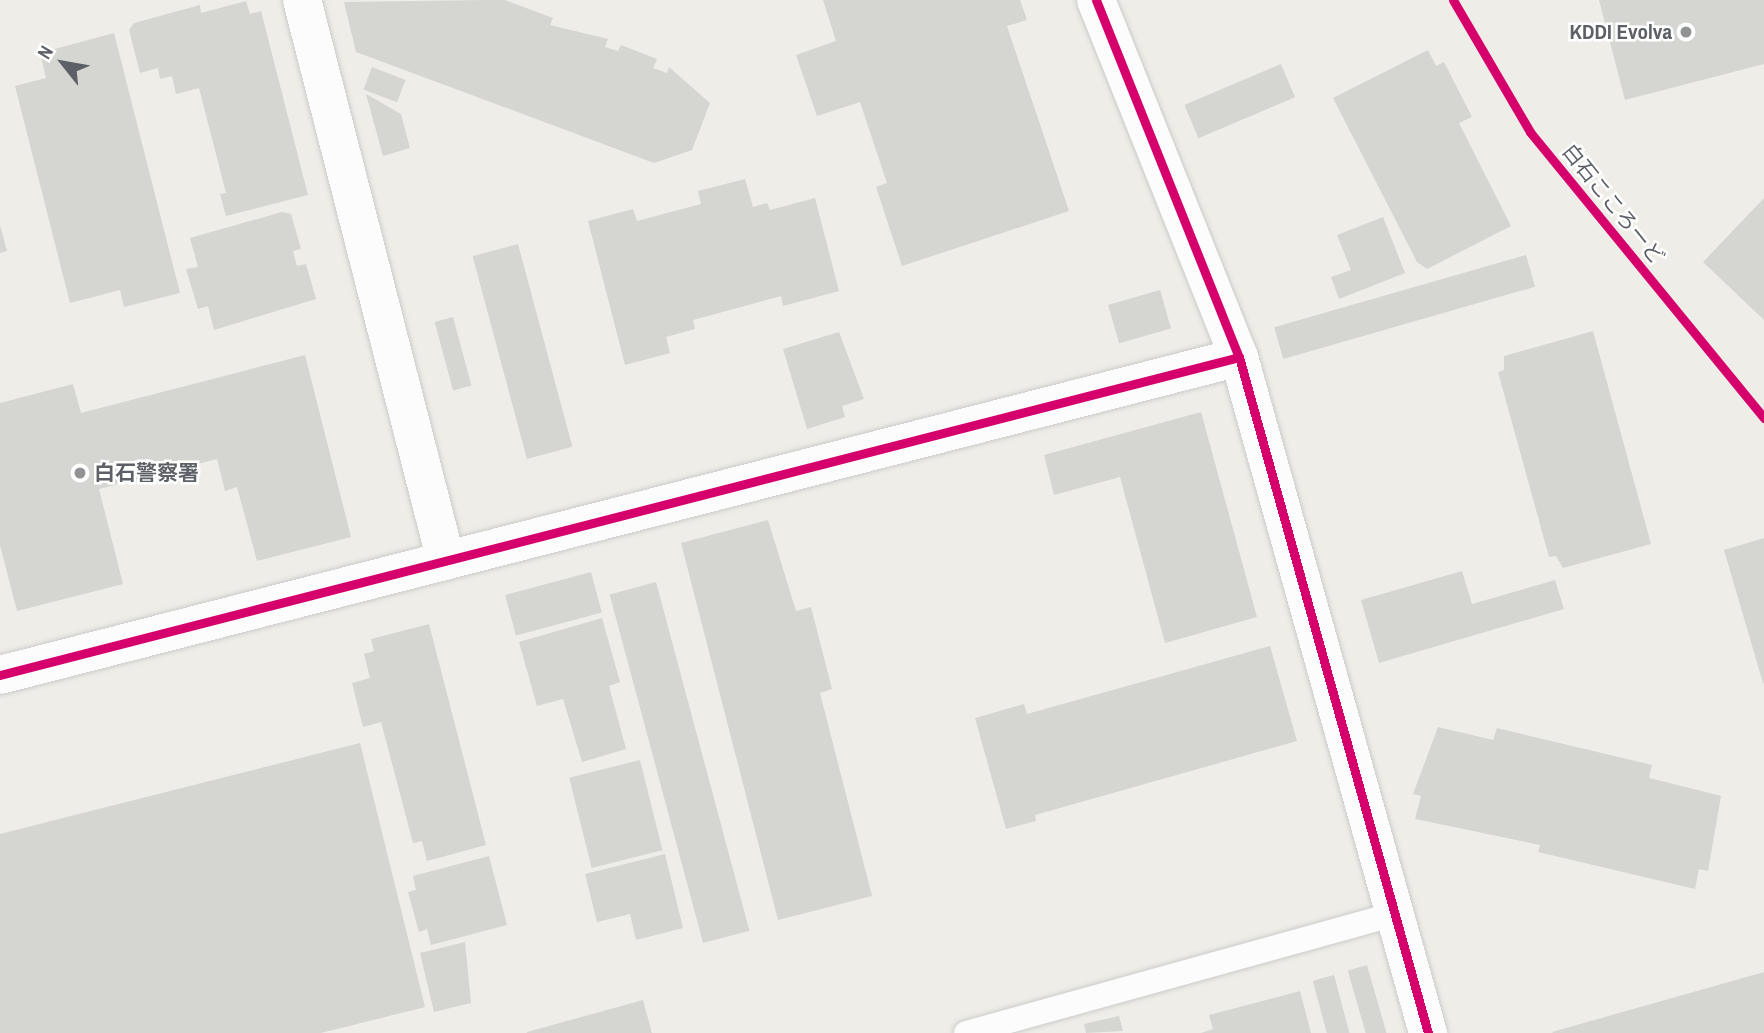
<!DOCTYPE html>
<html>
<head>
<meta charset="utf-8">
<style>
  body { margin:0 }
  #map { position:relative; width:1764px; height:1033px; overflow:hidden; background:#eeede8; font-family:"Archivo Narrow","Noto Sans JP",sans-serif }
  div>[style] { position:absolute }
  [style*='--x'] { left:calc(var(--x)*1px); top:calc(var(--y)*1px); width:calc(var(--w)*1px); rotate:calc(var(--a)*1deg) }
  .building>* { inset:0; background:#d5d5d2; transform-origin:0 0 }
  .roads { filter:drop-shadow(0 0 2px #cbcbca) drop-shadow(0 0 2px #cbcbca) }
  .service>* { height:24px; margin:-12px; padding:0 12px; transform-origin:12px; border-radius:12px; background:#fcfcfc }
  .minor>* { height:38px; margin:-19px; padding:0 19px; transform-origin:19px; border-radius:19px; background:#fcfcfc }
  .cycleway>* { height:9px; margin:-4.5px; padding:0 4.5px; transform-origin:4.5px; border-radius:4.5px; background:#d6006c }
  .dots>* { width:19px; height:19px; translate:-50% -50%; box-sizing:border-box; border:4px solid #fff; border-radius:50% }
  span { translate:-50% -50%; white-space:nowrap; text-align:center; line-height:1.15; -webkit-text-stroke:5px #fff; paint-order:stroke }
  .poi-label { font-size:21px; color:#5d6167; font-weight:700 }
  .right { translate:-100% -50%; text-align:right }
  .left { translate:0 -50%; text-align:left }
  .street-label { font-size:21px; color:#5d6167 }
  .north { position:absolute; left:28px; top:28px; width:70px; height:70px; -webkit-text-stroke:5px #fff; paint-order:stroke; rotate:301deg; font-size:19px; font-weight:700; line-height:28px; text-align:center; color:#5d6167 }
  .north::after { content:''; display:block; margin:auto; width:24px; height:32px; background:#5d6167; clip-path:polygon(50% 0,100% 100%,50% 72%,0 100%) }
</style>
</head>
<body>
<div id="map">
  <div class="building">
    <div style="clip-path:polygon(487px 0,505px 0,553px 18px,550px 25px,608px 39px,605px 47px,618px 51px,621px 45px,657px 59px,653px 68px,667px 73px,669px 67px,710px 103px,692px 150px,654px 163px,356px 52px,344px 2px)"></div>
    <div style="clip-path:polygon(823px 0,1020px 0,1027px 20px,1007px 26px,1069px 211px,902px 266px,876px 187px,887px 183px,860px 102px,817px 116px,796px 55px,836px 41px)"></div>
    <div style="clip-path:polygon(1599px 0,1764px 0,1764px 64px,1625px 100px)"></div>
    <div style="clip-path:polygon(246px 1px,250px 14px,261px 11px,308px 195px,226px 216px,220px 194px,226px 193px,199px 88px,176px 94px,172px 76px,160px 79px,158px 68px,140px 73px,129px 30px,134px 23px,200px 5px,201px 13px)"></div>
    <div style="clip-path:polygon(114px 33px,180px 293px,124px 307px,120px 290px,70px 303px,15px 86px,46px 78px,40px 53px)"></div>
    <div style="clip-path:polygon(1428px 50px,1436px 66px,1444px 62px,1472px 117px,1459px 123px,1511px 226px,1427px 269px,1417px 262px,1333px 98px)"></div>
    <div style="left:1281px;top:64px;width:36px;height:105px;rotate:67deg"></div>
    <div style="left:372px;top:67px;width:36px;height:24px;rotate:21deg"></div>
    <div style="clip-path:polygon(366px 94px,401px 114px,410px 148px,383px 156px)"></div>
    <div style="clip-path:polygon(745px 179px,753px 207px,767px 203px,770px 210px,815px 198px,839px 291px,783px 306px,781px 296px,693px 320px,695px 329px,666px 337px,670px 353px,625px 365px,588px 221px,633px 209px,637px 221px,701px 204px,698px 191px)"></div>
    <div style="clip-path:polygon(1764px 198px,1764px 320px,1703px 262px)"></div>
    <div style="clip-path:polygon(282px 212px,291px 214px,301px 249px,293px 251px,297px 266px,306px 264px,316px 299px,214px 330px,208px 306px,198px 309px,186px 269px,198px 267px,190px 238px)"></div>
    <div style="clip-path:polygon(1383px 217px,1405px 273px,1339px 299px,1331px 277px,1351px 270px,1337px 235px)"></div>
    <div style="clip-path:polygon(0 225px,7px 251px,0 253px)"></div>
    <div style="left:518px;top:244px;width:210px;height:47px;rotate:75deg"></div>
    <div style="left:1526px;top:255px;width:33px;height:262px;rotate:74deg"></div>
    <div style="left:1160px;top:290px;width:40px;height:54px;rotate:74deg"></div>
    <div style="left:453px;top:317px;width:71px;height:19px;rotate:75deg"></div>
    <div style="clip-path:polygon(1593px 331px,1651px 544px,1563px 568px,1556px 556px,1549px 557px,1498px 372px,1504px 370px,1504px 356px)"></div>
    <div style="clip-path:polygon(839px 332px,864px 399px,842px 406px,845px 417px,807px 429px,783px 349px)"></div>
    <div style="clip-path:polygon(305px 355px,351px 537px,257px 561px,237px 487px,225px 491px,217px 459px,99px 489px,123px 584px,17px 611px,0 545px,0 403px,73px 384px,81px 413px)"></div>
    <div style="clip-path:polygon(1201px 412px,1257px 617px,1165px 643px,1120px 477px,1054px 495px,1044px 455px)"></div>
    <div style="clip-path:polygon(768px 520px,796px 611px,811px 607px,832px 689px,820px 693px,872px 896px,778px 920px,681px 543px)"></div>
    <div style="clip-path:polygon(1764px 538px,1764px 683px,1763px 683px,1724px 550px)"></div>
    <div style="clip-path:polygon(1462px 571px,1472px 604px,1555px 580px,1564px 609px,1379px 663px,1361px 600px)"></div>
    <div style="left:591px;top:572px;width:42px;height:89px;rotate:75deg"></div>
    <div style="left:656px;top:582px;width:361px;height:48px;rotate:75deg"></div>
    <div style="clip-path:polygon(602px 618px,620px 682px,609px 686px,626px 749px,582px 762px,563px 699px,537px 706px,519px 642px)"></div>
    <div style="clip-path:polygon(429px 624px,486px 845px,427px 861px,422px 841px,413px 843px,381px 722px,363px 727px,352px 683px,370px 678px,364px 654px,374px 651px,371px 639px)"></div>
    <div style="clip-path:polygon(1270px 646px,1297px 741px,1035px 815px,1036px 821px,1006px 829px,975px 718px,1024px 704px,1027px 714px)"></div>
    <div style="clip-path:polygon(1438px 727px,1493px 740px,1497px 728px,1652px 765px,1649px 778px,1721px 796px,1708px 871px,1699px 869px,1695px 889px,1538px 852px,1540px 845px,1415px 819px,1421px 796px,1413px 794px)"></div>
    <div style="clip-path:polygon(360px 743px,425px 1007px,321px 1033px,0 1033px,0 834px)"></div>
    <div style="left:640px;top:760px;width:93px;height:73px;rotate:76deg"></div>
    <div style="clip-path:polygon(665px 854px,683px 928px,636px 940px,630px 914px,597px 922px,585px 874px)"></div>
    <div style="clip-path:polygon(489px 856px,507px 925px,431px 945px,427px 929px,419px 932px,408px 892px,416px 890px,413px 876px)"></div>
    <div style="clip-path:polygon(465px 942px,471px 1003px,434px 1012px,420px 953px)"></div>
    <div style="left:1367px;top:965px;width:71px;height:20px;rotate:74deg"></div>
    <div style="clip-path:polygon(1764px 972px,1764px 1033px,1553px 1033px,1552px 1032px)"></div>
    <div style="left:1334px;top:975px;width:60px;height:22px;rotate:75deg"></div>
    <div style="clip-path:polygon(1300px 991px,1311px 1033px,1201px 1033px,1213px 1029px,1209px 1015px)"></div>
    <div style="clip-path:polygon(643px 1000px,652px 1033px,527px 1033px,527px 1032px)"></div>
    <div style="clip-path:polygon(1119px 1016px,1123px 1031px,1086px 1033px,1084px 1024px)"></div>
  </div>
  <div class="roads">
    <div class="service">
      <div style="--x:966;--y:1033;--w:445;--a:-15.5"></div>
    </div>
    <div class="minor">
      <div style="--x:302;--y:0;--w:579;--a:75.6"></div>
      <div style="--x:1096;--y:0;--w:385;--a:68.2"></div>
      <div style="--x:1239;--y:357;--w:702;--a:74.38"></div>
      <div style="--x:0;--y:675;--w:1279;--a:-14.39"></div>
    </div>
  </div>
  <div class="cycleway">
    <div style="--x:1096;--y:0;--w:385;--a:68.2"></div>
    <div style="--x:1239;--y:357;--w:702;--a:74.38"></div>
    <div style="--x:1453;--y:0;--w:153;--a:59.7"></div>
    <div style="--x:1530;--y:132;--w:370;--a:50.7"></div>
    <div style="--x:0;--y:675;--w:1279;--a:-14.39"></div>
  </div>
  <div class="dots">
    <div style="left:1686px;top:32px;background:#909294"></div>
    <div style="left:80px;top:473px;background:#909294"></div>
  </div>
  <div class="poi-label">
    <span class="right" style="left:1672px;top:32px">KDDI Evolva</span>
    <span class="left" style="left:94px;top:473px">白石警察署</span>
  </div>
  <div class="street-label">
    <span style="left:1613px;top:204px;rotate:51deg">白石こころーど</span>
  </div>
  <div class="north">N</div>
</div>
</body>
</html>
